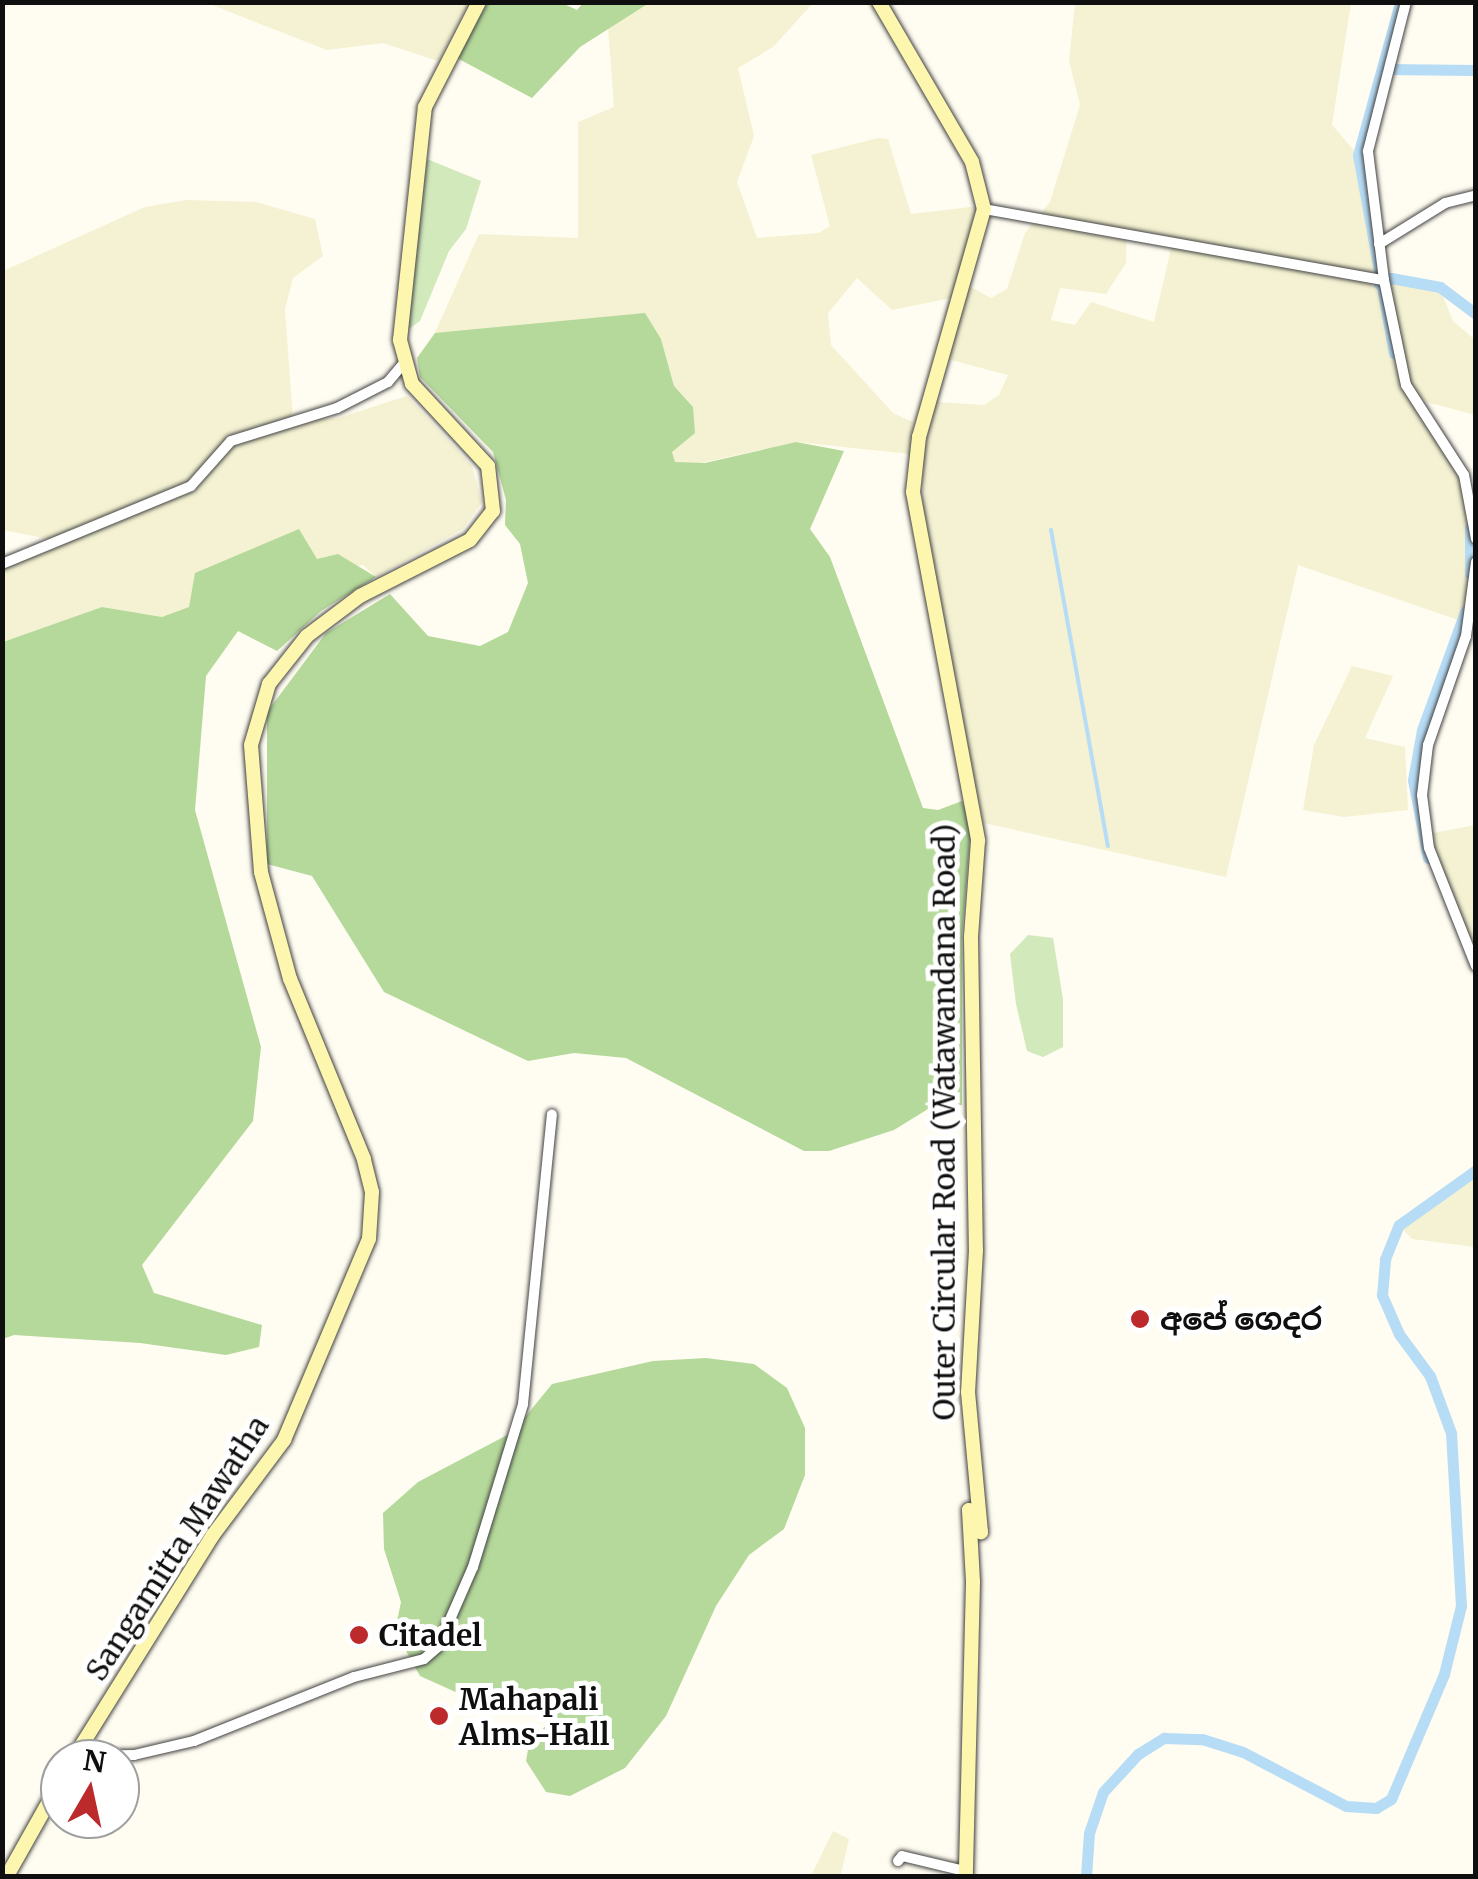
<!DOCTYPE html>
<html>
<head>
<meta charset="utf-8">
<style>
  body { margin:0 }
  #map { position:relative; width:1478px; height:1879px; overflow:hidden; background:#fffcf1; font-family:Merriweather,"Noto Sans Sinhala",serif }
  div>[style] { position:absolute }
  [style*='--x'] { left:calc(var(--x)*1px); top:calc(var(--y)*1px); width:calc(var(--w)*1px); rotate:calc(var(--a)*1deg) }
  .farmland>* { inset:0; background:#f4f2d2 }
  .green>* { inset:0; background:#d1e9bb }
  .forest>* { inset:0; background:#b5d99b }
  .stream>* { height:4px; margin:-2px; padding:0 2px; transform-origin:2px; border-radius:2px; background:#b7dcf5 }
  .canal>* { height:11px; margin:-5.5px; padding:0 5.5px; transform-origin:5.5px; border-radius:5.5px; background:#b7dcf5 }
  .roads { filter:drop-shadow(0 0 2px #424242) drop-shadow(0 0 2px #424242) }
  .street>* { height:10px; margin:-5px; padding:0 5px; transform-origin:5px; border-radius:5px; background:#fff }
  .secondary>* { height:14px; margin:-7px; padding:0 7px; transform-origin:7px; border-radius:7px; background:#fcf6ae }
  .dots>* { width:28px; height:28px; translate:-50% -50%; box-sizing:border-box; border:5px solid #fff; border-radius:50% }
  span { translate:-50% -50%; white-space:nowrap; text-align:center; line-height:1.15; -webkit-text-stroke:10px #fff; paint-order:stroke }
  .street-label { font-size:30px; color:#0f0f0f }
  .poi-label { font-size:30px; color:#0f0f0f; font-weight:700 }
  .left { translate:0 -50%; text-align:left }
  .frame { position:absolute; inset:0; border:5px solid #0f0f0f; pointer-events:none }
  .north { position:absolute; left:40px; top:1739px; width:100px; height:100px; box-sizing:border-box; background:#fff; border:2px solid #9f9f9f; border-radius:50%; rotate:9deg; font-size:28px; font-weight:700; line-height:40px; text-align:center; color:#0f0f0f }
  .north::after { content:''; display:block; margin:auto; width:35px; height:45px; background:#bc2a2c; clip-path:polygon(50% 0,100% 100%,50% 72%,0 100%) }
</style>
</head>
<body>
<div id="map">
  <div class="farmland">
    <div style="clip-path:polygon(207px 3px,468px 3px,438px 61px,383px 43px,327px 50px)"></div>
    <div style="clip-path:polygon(649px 3px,813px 3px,773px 47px,738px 68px,754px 136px,737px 182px,757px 238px,819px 233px,830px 226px,811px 155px,878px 138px,888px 139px,911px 214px,979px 206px,951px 298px,892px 310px,857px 278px,828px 313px,831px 345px,893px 413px,913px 422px,910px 454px,796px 442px,687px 466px,675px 462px,672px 452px,693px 407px,674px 386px,661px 339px,435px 333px,479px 234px,578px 238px,578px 122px,614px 107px,608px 27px)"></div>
    <div style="clip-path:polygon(evenodd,1075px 3px,1351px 3px,1332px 125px,1358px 155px,1401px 383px,1459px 471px,1473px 546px,1464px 622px,1298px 565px,1226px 877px,984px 823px,958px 715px,923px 508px,923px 457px,935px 402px,984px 405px,999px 395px,1008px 375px,947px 359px,969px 286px,991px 298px,1007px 289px,1025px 233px,1050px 202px,1080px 105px,1069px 61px,1075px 3px,1127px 232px,1173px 240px,1154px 322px,1091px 302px,1075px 325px,1051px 320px,1060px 288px,1106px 294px,1126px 263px,1127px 232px)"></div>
    <div style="clip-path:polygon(186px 200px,256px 202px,315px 219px,323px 256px,293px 278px,285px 309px,293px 420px,338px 418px,407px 396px,472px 466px,482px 502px,463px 529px,376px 577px,363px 565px,162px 617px,102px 607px,3px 642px,2px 562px,49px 539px,3px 530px,3px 271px,145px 207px)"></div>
    <div style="clip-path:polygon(1384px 280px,1441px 291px,1453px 321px,1475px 340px,1475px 415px,1427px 402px,1406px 385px)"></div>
    <div style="clip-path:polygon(1352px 666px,1393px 676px,1365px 738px,1405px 747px,1408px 810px,1344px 817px,1303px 810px,1314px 745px)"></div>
    <div style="clip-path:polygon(1475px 825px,1475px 973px,1419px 836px)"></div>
    <div style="clip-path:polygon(1475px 1170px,1475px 1247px,1412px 1239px,1399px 1225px)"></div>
    <div style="clip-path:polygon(833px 1831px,849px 1839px,841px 1874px,811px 1876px)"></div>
  </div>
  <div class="green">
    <div style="clip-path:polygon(427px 159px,481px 181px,466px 229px,449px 251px,420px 321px,406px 331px)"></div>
    <div style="clip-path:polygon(1028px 935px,1053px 938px,1063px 999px,1063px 1047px,1043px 1057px,1027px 1051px,1016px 1004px,1010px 954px)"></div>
  </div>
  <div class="forest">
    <div style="clip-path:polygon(488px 3px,562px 3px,577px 10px,583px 3px,649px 3px,580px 47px,532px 98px,455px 57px)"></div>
    <div style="clip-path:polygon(645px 313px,661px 339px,674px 386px,693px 407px,695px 433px,672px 452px,675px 462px,705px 463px,796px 442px,844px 451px,810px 529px,830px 557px,923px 808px,938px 810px,962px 801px,971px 826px,962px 934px,962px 1105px,928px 1109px,894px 1130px,829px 1151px,804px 1151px,626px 1058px,574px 1053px,528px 1061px,384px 992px,312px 876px,267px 864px,267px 712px,326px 633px,390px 594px,428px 636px,480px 646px,508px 632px,528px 583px,520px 544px,505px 525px,506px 500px,493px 452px,420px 377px,417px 358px,435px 333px)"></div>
    <div style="clip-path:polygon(299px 529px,317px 559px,338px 554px,376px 577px,321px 611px,277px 651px,238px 631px,206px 676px,195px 810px,261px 1047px,253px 1121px,142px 1265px,154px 1293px,262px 1325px,259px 1347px,226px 1355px,140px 1343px,14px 1335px,3px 1339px,3px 642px,102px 607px,162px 617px,189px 607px,195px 573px)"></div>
    <div style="clip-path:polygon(706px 1358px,754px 1364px,787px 1388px,805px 1428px,805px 1475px,784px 1529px,749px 1555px,716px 1606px,666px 1716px,625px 1768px,570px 1796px,546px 1792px,526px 1761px,529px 1744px,550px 1721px,524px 1701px,471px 1699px,420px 1676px,395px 1631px,401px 1602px,384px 1549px,383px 1513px,418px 1482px,513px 1432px,552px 1384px,653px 1361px)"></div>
  </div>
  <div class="stream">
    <div style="--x:1051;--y:530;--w:321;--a:79.8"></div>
  </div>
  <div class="canal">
    <div style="--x:1383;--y:69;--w:93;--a:0.6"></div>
    <div style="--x:1379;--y:284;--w:13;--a:-27"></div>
    <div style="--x:1391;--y:278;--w:50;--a:10.4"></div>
    <div style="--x:1440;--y:287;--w:45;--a:36.9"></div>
    <div style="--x:1394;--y:353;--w:201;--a:-100.3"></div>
    <div style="--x:1358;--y:155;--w:159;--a:-74.6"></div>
    <div style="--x:1470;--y:574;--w:46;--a:-90"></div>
    <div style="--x:1428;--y:858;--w:79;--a:-100.9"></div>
    <div style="--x:1413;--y:780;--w:51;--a:-79.8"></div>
    <div style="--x:1422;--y:730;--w:126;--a:-70"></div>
    <div style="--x:1086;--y:1876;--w:43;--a:-86"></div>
    <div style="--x:1089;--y:1833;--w:43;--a:-71.1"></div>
    <div style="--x:1103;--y:1792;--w:52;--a:-47.4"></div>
    <div style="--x:1138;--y:1754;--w:31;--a:-32"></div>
    <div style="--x:1164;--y:1738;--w:38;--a:2"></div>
    <div style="--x:1202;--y:1739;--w:43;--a:17.6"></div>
    <div style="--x:1243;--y:1752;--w:116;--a:27.7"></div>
    <div style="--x:1346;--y:1806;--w:30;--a:4"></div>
    <div style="--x:1376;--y:1808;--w:17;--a:-31"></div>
    <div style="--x:1391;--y:1799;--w:136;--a:-67"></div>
    <div style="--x:1444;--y:1674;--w:70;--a:-76"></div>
    <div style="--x:1461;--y:1606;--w:173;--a:-93.3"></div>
    <div style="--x:1451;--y:1433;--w:61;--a:-110.2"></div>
    <div style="--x:1430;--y:1376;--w:52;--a:-126.4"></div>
    <div style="--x:1399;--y:1334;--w:43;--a:-113.6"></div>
    <div style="--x:1382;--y:1295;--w:36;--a:-85"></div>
    <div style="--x:1385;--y:1259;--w:37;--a:-68"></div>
    <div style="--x:1399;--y:1225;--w:95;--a:-35.5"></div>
  </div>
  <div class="roads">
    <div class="street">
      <div style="--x:984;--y:209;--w:406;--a:10.1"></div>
      <div style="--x:1384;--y:280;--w:107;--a:78.2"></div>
      <div style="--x:1406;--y:385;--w:107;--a:57.2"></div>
      <div style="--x:1464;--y:475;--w:65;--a:79.4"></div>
      <div style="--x:1379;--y:244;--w:78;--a:-31.8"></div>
      <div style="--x:1445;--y:203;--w:32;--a:-14"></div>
      <div style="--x:1384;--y:280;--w:130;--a:-97.1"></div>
      <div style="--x:1368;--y:151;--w:154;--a:-75.7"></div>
      <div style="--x:1476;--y:562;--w:75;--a:97.7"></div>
      <div style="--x:1466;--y:636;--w:115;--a:109.2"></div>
      <div style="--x:1428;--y:745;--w:50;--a:96.8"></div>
      <div style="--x:1422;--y:795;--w:53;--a:82.5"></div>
      <div style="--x:1429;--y:848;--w:127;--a:68.3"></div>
      <div style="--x:2;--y:564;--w:204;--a:-22.4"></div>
      <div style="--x:191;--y:486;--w:60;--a:-48.4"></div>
      <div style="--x:231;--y:441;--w:111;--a:-17.3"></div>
      <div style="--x:337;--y:408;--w:57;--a:-27"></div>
      <div style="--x:388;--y:382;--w:25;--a:-50"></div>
      <div style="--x:75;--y:1756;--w:59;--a:-1"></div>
      <div style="--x:134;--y:1755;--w:62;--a:-13.1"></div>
      <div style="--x:194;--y:1741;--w:172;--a:-21.8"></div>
      <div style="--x:354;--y:1677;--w:72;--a:-14.4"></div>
      <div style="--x:424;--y:1659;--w:18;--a:-41"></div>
      <div style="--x:438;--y:1647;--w:87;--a:-66.4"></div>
      <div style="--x:473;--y:1567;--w:170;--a:-72.9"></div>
      <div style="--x:523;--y:1404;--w:291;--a:-84.3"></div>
      <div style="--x:898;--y:1861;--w:6;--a:-51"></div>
      <div style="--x:902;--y:1856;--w:65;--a:13.4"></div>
    </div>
    <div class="secondary">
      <div style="--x:879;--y:2;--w:185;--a:59.8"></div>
      <div style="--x:972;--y:162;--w:49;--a:75.7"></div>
      <div style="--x:984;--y:209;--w:237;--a:105.9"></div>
      <div style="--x:919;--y:437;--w:55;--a:96.2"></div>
      <div style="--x:913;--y:492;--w:355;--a:79.4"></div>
      <div style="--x:978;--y:841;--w:96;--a:94.2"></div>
      <div style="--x:971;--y:937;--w:313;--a:89.1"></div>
      <div style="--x:976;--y:1250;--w:142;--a:93.2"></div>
      <div style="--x:968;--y:1392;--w:141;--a:84.7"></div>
      <div style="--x:981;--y:1532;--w:25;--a:-119"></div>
      <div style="--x:969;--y:1510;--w:72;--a:86.8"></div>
      <div style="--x:973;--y:1582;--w:294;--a:91.4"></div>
      <div style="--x:73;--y:1759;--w:264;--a:-58"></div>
      <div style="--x:213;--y:1535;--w:119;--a:-53.2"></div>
      <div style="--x:284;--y:1440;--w:218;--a:-67.1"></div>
      <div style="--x:369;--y:1239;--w:47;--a:-86.3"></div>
      <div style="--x:372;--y:1192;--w:34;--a:-104"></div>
      <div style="--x:364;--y:1159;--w:195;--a:-112.3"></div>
      <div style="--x:290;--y:979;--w:111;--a:-105.2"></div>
      <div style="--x:261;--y:872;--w:127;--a:-94.5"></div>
      <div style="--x:251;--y:745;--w:64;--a:-73.6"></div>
      <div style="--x:269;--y:684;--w:61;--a:-51.6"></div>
      <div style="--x:307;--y:636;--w:66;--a:-37"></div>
      <div style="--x:360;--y:596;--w:123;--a:-27"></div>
      <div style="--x:470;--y:540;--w:37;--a:-52"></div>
      <div style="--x:493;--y:511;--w:45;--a:-96.3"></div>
      <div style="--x:488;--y:466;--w:112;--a:-132.8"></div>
      <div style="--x:412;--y:384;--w:46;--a:-105.3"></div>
      <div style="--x:400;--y:340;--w:234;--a:-83.9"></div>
      <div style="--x:425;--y:107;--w:118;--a:-62.8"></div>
      <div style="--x:7;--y:1876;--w:108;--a:-60.6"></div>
    </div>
  </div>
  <div class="dots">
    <div style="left:1140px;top:1319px;background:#bc2a2c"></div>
    <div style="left:359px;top:1635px;background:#bc2a2c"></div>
    <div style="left:439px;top:1716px;background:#bc2a2c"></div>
  </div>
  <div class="street-label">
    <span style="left:944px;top:1122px;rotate:-90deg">Outer Circular Road (Watawandana Road)</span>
    <span style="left:177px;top:1548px;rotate:-57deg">Sangamitta Mawatha</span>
  </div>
  <div class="poi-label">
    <span class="left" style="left:1160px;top:1319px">අපේ ගෙදර</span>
    <span class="left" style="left:379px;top:1635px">Citadel</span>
    <span class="left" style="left:459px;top:1716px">Mahapali<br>Alms-Hall</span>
  </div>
  <div class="frame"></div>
  <div class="north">N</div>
</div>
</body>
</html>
